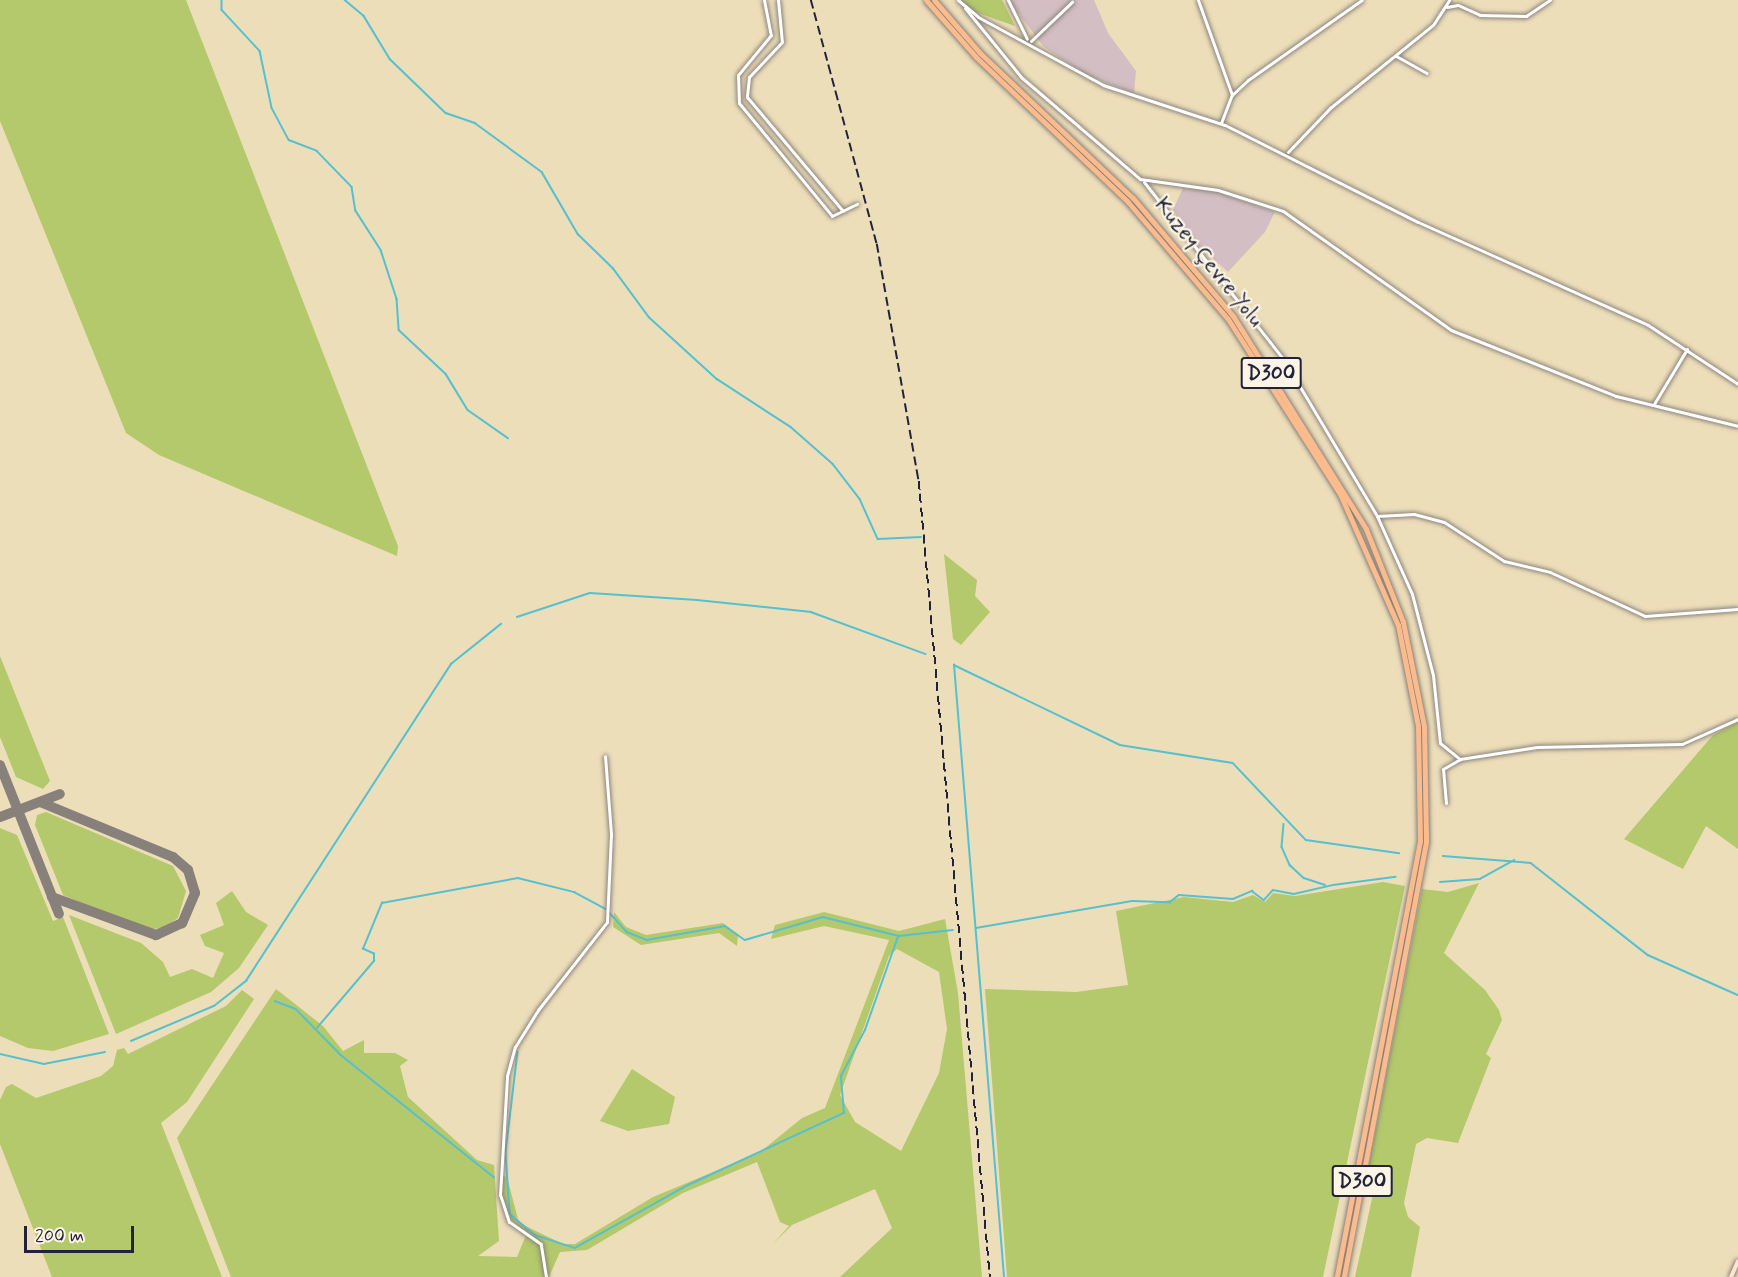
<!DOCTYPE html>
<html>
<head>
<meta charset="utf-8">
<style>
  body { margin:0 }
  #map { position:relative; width:1738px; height:1277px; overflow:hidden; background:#eddeba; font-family:Mynerve,sans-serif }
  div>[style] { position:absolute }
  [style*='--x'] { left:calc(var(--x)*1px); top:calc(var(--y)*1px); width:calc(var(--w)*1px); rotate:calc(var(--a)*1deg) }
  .industrial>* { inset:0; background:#d2bec3 }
  .green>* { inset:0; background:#b4c86c }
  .stream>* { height:1.5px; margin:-0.75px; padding:0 0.75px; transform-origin:0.75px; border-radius:0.75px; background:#55c0cf }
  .taxiway>* { height:10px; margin:-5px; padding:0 5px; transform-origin:5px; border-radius:5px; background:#88807a }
  .roads { filter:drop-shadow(0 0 2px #88807a) drop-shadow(0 0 2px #88807a) }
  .street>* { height:3px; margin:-1.5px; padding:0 1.5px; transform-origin:1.5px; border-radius:1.5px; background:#fff }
  .secondary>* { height:4px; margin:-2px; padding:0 2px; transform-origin:2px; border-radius:2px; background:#fde4d1 }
  .highway>* { height:5px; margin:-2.5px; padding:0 2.5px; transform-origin:2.5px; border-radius:2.5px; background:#fbbb8d }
  .rail>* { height:1.5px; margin-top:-0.75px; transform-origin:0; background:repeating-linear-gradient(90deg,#22223b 0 9px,transparent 0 13.5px) }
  span { translate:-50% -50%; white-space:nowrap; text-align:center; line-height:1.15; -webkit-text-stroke:4.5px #fcf5e5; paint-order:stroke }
  .shield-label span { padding:2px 4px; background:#fcf5e5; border:2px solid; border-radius:4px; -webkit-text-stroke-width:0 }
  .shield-label { font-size:21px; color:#22223b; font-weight:700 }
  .street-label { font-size:22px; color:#22223b }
  .scale { position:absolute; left:24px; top:1226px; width:110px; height:27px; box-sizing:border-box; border:3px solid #22223b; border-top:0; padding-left:8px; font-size:18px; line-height:21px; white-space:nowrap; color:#22223b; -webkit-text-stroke:4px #fcf5e5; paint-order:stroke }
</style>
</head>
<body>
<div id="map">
  <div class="industrial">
    <div style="clip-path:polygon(1008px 0,1094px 0,1108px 33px,1136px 71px,1134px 93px,1087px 75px,1044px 47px)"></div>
    <div style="clip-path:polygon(1183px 188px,1217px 192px,1275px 212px,1265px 232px,1228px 272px,1197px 244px,1173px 210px)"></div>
  </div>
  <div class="green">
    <div style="clip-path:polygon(0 0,186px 0,398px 546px,397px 556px,159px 455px,126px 433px,0 121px)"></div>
    <div style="clip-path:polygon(960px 0,1002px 0,1015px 26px,975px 12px)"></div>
    <div style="clip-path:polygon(944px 554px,977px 580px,975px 596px,990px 612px,961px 645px,953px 639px)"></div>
    <div style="clip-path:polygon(0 656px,50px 781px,43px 789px,16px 777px,0 737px)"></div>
    <div style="clip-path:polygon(1738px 722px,1738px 849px,1706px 826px,1683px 869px,1624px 839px,1713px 735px)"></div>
    <div style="clip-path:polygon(46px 812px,173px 866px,186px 891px,178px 918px,163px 928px,145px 930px,63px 895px,35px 825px,37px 815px)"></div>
    <div style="clip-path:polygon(0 828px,17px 835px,53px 921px,63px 917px,109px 1034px,53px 1051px,28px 1048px,0 1036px)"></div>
    <div style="clip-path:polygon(1383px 882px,1405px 886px,1323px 1277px,1007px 1277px,985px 989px,1076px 992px,1128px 985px,1116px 911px,1184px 897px,1233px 902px,1253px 895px,1265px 902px,1273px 893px,1295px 896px)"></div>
    <div style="clip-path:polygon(1479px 883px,1444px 953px,1485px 990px,1499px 1010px,1502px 1020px,1486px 1054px,1491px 1058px,1458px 1143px,1427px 1138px,1416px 1144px,1404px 1203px,1408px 1217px,1420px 1227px,1411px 1277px,1355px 1277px,1373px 1194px,1364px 1191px,1422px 889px,1448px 892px)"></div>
    <div style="clip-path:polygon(232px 891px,246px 912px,268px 925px,239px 968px,211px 992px,116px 1034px,69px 915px,141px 943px,163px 962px,170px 977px,192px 969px,213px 978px,224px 953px,205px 946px,200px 935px,224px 925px,216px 903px)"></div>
    <div style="clip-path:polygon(614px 912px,626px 927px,646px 935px,723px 923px,738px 934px,737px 946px,719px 933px,641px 945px,613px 927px)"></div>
    <div style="clip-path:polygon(evenodd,824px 912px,899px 931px,945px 919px,958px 993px,982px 1277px,840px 1277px,892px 1228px,875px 1189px,792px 1225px,772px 1245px,789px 1226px,780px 1222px,757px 1162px,683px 1193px,587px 1250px,560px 1252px,549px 1277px,231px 1277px,177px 1138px,276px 989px,323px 1026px,343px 1051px,364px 1040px,364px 1053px,395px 1053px,408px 1060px,400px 1066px,408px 1097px,477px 1160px,494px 1165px,499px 1241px,478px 1256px,517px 1257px,526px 1235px,504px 1212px,500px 1175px,507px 1177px,519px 1223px,563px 1244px,575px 1244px,653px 1197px,759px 1153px,802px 1118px,825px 1108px,889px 940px,824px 926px,771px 939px,775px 925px,824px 912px,897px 949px,939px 972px,947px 1029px,939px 1073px,901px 1151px,855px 1122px,840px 1095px,889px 956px,897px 949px)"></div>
    <div style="clip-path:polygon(242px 990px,254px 999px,187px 1102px,161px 1123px,222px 1277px,52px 1277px,0 1144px,0 1100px,6px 1087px,12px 1084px,36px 1098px,101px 1076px,113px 1066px,117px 1050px,124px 1048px,128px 1054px,226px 1006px)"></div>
    <div style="clip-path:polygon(632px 1069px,675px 1097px,669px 1124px,628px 1131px,600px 1121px)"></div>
  </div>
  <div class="stream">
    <div style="--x:222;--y:0;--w:10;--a:90"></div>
    <div style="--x:222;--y:10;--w:56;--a:47.2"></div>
    <div style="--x:260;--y:51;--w:58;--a:78.1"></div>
    <div style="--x:272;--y:108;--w:36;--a:62"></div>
    <div style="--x:289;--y:140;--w:30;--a:21"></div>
    <div style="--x:317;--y:151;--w:50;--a:45.8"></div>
    <div style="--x:352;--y:187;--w:24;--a:81"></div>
    <div style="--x:356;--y:211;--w:46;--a:57.3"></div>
    <div style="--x:381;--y:250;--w:52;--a:71.9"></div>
    <div style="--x:397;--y:299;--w:31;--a:86"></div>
    <div style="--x:399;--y:330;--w:64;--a:43.1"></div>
    <div style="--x:446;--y:374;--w:42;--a:58.6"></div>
    <div style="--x:468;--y:410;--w:49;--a:35"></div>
    <div style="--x:345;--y:0;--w:25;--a:40"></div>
    <div style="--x:364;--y:16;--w:50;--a:58.8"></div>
    <div style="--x:390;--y:59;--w:78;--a:44"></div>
    <div style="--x:446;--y:113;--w:31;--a:19"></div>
    <div style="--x:475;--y:123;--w:83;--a:36.2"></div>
    <div style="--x:542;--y:172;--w:72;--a:59.9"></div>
    <div style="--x:578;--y:234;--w:49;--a:44.2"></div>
    <div style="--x:613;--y:268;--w:61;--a:53.7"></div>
    <div style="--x:649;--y:317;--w:92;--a:42.4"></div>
    <div style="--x:717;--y:379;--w:88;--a:33"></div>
    <div style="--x:791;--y:427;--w:56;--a:41.4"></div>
    <div style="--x:833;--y:464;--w:44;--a:52.4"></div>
    <div style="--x:860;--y:499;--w:44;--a:65.8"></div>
    <div style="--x:878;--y:539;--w:43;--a:-2.7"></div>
    <div style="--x:517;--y:617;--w:77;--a:-18.2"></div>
    <div style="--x:590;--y:593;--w:107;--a:3.7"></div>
    <div style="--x:697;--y:600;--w:115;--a:6"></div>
    <div style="--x:811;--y:612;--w:122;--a:20.1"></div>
    <div style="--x:1284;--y:824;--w:23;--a:95"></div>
    <div style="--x:1282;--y:847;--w:20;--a:66"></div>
    <div style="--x:1290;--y:865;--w:19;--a:43"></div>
    <div style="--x:1304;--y:878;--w:22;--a:18"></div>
    <div style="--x:1443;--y:856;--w:88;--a:4.5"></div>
    <div style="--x:1531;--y:863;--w:149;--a:38.2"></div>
    <div style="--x:1648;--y:955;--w:98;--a:24"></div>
    <div style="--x:1440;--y:882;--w:40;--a:-4.3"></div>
    <div style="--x:1480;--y:879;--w:39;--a:-29"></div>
    <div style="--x:1333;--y:885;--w:63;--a:-7.4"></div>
    <div style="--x:609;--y:912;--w:27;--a:48"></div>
    <div style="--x:627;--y:932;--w:22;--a:22"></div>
    <div style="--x:647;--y:940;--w:79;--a:-10.2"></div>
    <div style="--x:725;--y:926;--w:24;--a:35"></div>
    <div style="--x:745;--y:940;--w:81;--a:-16.4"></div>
    <div style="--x:823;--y:917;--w:78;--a:14"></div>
    <div style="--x:899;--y:936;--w:54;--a:-6.3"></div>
    <div style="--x:976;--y:928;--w:158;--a:-9.8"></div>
    <div style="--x:1132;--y:901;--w:38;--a:2"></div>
    <div style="--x:1170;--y:902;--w:11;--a:-38"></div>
    <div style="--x:1179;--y:895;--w:54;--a:4.2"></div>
    <div style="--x:1233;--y:899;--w:21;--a:-23"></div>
    <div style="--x:1252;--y:891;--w:15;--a:37"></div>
    <div style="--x:1264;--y:900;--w:13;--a:-48"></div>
    <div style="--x:1273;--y:890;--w:21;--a:11"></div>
    <div style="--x:1294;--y:894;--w:39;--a:-13"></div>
    <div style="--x:275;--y:1001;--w:22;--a:21"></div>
    <div style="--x:296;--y:1009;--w:64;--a:45.6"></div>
    <div style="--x:341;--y:1055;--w:196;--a:38.6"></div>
    <div style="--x:317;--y:1028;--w:88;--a:-49.6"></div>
    <div style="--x:374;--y:961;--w:7;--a:-90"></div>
    <div style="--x:374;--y:954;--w:12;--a:-156"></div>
    <div style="--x:363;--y:949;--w:50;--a:-67.6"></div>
    <div style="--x:382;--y:903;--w:138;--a:-10.4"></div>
    <div style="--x:518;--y:878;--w:58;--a:14"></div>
    <div style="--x:574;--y:892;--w:36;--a:28"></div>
    <div style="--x:131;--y:1041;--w:90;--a:-22.9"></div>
    <div style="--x:214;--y:1006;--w:41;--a:-38"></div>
    <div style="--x:246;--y:981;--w:378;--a:-57.1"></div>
    <div style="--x:451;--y:664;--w:64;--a:-38.7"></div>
    <div style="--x:518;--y:1052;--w:101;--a:96.8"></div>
    <div style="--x:506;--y:1152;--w:62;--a:86.3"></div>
    <div style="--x:510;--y:1214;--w:33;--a:40"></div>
    <div style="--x:535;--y:1235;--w:42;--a:18"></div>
    <div style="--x:575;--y:1248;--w:129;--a:-29.1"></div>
    <div style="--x:688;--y:1185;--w:172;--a:-24.8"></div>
    <div style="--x:844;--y:1113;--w:37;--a:-95"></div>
    <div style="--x:841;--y:1076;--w:52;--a:-62.4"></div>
    <div style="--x:865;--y:1030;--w:99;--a:-70.5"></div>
    <div style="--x:0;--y:1054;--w:45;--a:12.8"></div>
    <div style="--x:44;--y:1064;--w:62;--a:-11.1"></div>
    <div style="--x:1004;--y:1277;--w:614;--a:-94.67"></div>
    <div style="--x:954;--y:665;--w:184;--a:25.7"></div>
    <div style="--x:1120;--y:745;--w:114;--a:9.1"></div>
    <div style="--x:1233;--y:763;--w:106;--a:46.5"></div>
    <div style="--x:1306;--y:840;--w:94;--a:8"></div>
  </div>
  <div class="taxiway">
    <div style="--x:0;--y:765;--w:160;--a:68.4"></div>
    <div style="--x:40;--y:802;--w:144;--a:22.5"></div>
    <div style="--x:173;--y:857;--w:20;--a:41"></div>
    <div style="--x:188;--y:870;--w:24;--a:73"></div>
    <div style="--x:195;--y:893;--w:33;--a:113"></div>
    <div style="--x:182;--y:923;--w:29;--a:155"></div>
    <div style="--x:156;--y:935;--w:111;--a:-159.9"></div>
    <div style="--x:0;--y:817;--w:64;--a:-21"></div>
  </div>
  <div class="roads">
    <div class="street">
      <div style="--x:764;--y:0;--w:36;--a:79"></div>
      <div style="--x:771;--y:35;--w:52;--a:129.5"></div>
      <div style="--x:738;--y:75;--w:28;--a:88"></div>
      <div style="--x:739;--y:103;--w:146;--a:50.5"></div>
      <div style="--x:832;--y:216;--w:28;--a:-26"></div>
      <div style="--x:778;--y:0;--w:42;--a:84.6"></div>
      <div style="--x:782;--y:42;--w:48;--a:133.3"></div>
      <div style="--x:749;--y:77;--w:20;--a:96"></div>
      <div style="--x:747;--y:97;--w:149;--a:49.9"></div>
      <div style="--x:958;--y:0;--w:26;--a:40"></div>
      <div style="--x:978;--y:17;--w:142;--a:28.5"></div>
      <div style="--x:1103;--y:85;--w:128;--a:18.2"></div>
      <div style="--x:1225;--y:125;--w:216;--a:26.7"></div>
      <div style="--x:1418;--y:222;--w:252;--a:24.1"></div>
      <div style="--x:1648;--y:325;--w:108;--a:33.2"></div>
      <div style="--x:1008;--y:0;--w:43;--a:64"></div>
      <div style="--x:1198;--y:0;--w:101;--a:70.3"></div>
      <div style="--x:1447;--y:7;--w:11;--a:-10"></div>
      <div style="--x:1458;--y:5;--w:24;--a:24"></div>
      <div style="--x:1480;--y:15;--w:46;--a:1.2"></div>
      <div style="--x:1526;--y:16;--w:29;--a:-34"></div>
      <div style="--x:965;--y:8;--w:89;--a:50.9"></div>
      <div style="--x:1021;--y:77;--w:157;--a:40.6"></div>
      <div style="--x:1140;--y:179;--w:79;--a:8"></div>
      <div style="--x:1218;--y:190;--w:68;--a:17.9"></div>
      <div style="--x:1283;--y:211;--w:206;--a:35.3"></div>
      <div style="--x:1451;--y:330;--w:178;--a:21.8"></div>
      <div style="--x:1616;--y:396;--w:126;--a:13.8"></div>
      <div style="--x:1031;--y:41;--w:57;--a:-43.6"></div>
      <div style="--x:1396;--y:56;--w:35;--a:29"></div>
      <div style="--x:1221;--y:123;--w:30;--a:-69"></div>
      <div style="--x:1232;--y:95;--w:22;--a:-43"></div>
      <div style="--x:1248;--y:80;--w:139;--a:-35.1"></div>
      <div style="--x:1288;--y:152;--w:61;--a:-46.3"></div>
      <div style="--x:1330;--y:108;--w:132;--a:-38.9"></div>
      <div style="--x:1433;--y:25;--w:30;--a:-57"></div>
      <div style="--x:1144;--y:182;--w:226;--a:51.8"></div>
      <div style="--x:1284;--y:360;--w:182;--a:59.2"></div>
      <div style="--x:1377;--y:516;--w:85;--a:65.8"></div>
      <div style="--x:1412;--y:594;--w:84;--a:75.5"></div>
      <div style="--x:1433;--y:675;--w:68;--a:84.1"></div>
      <div style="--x:1440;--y:743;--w:26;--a:39"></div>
      <div style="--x:1654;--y:404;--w:64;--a:-59"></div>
      <div style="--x:1377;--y:516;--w:37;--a:-3"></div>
      <div style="--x:1414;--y:514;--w:31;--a:15"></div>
      <div style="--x:1444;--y:522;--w:72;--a:33"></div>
      <div style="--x:1504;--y:561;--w:47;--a:13.4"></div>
      <div style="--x:1550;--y:572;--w:105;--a:24.9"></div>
      <div style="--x:1645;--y:616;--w:93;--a:-4.3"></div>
      <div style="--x:1446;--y:803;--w:34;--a:-95"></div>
      <div style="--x:1443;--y:769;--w:20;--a:-30"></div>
      <div style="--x:1460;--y:759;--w:78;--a:-8.9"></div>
      <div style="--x:1537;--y:747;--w:145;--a:-1.2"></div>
      <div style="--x:1682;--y:744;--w:61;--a:-24.1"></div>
      <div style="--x:546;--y:1277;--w:33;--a:-99"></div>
      <div style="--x:541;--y:1244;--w:39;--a:-145"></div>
      <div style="--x:509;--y:1222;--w:28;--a:-108"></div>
      <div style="--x:500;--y:1195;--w:119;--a:-86.6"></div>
      <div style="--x:507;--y:1076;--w:30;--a:-75"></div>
      <div style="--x:515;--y:1047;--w:44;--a:-58.1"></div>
      <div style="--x:538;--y:1010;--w:112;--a:-51.9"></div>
      <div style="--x:607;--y:922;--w:88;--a:-87.4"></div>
      <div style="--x:611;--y:834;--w:78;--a:-94.4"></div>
    </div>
    <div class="secondary">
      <div style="--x:1731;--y:1277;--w:17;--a:-66"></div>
    </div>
    <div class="highway">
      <div style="--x:926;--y:0;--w:76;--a:48.7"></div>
      <div style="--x:976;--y:57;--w:210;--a:43.6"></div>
      <div style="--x:1128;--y:202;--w:154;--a:49.5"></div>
      <div style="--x:1228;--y:319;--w:210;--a:57.4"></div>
      <div style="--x:1341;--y:496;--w:141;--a:66.2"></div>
      <div style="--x:1398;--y:625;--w:103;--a:78.8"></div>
      <div style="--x:1418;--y:726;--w:115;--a:89"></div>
      <div style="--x:1420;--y:841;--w:444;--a:100.8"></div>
      <div style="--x:934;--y:0;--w:70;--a:49"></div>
      <div style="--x:980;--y:53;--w:211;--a:43.5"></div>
      <div style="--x:1133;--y:198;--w:155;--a:49.7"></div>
      <div style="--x:1233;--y:316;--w:251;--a:58"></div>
      <div style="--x:1366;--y:529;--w:100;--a:68.3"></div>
      <div style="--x:1403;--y:622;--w:106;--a:78.6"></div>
      <div style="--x:1424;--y:726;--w:116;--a:89"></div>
      <div style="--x:1426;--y:842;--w:443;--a:100.7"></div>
    </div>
  </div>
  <div class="rail">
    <div style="--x:811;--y:0;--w:253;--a:74.9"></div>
    <div style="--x:877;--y:244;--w:241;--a:80"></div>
    <div style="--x:919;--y:481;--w:799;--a:84.9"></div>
  </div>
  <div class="shield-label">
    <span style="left:1271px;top:373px">D300</span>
    <span style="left:1362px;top:1181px">D300</span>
  </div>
  <div class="street-label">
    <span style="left:1208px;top:263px;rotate:51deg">Kuzey Çevre Yolu</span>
  </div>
  <div class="scale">200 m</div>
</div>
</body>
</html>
